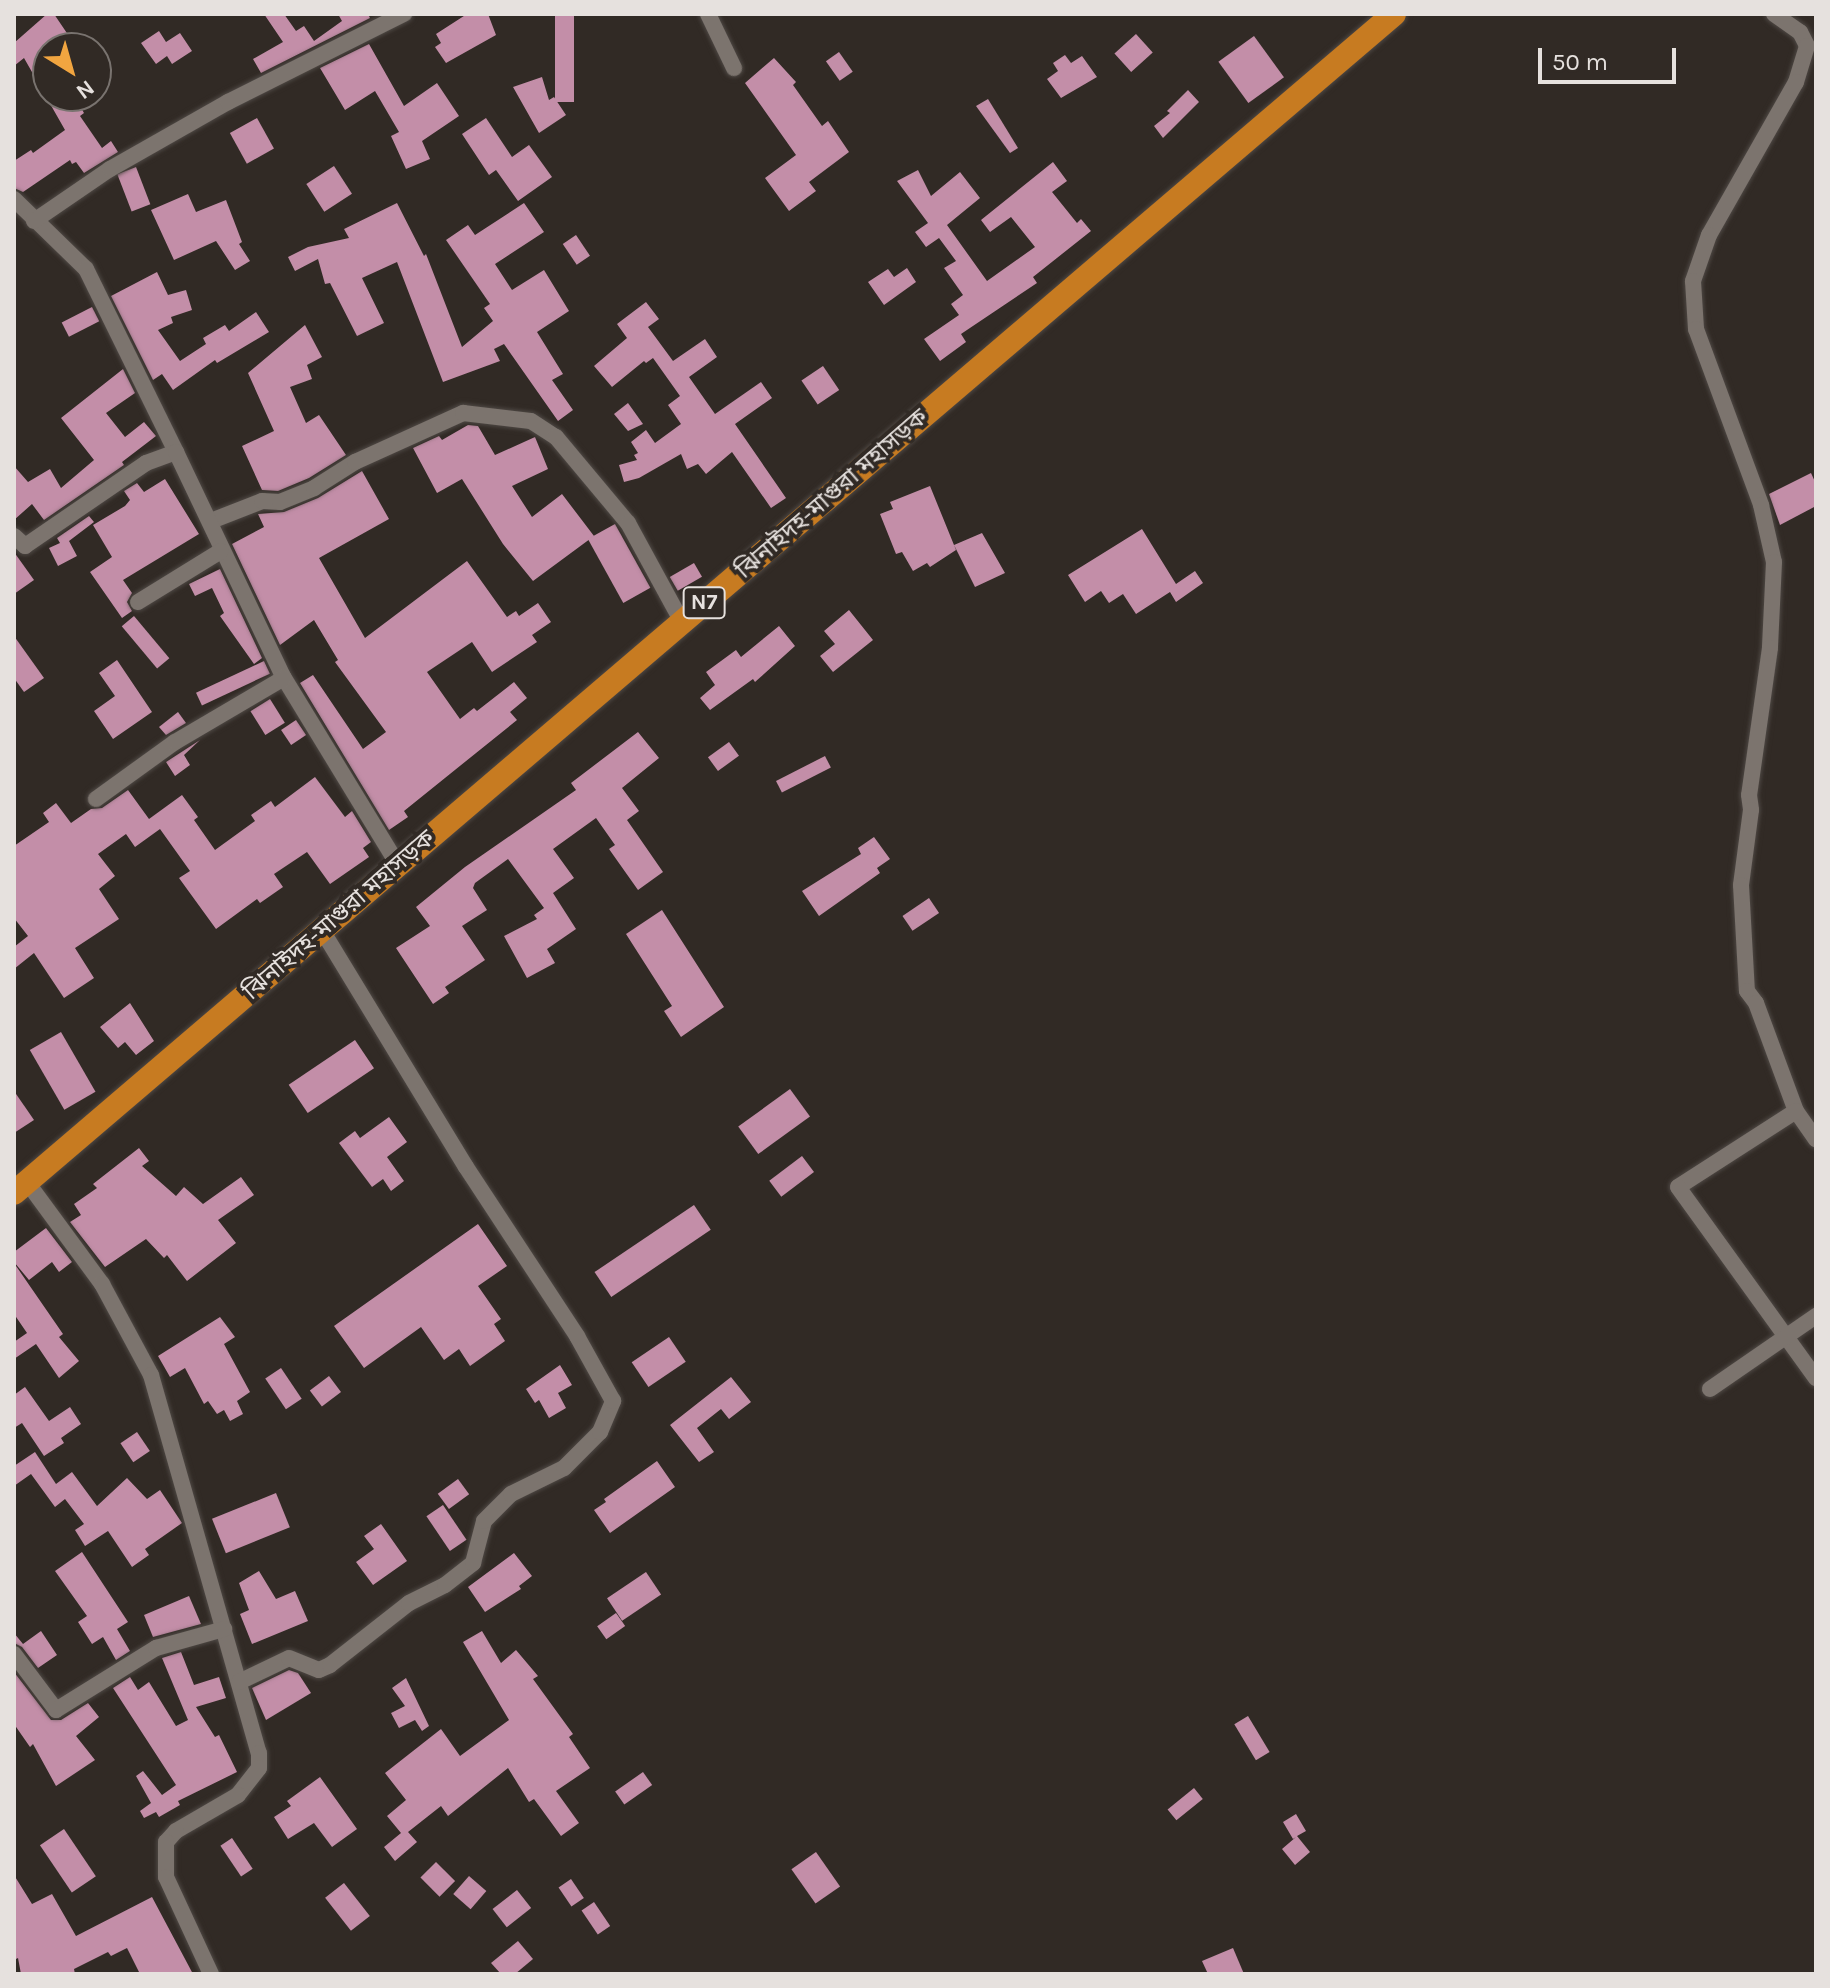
<!DOCTYPE html>
<html>
<head>
<meta charset="utf-8">
<style>
  body { margin:0 }
  #map { position:relative; width:1830px; height:1988px; overflow:hidden; background:#312a25; font-family:Karla,"Noto Sans Bengali",sans-serif }
  div>[style] { position:absolute }
  [style*='--x'] { left:calc(var(--x)*1px); top:calc(var(--y)*1px); width:calc(var(--w)*1px); rotate:calc(var(--a)*1deg) }
  .building>* { inset:0; background:#c38ea8; transform-origin:0 0 }
  .roads { filter:drop-shadow(0 0 2px #4e4844) drop-shadow(0 0 2px #4e4844) }
  .minor>* { height:16px; margin:-8px; padding:0 8px; transform-origin:8px; border-radius:8px; background:#7c746e }
  .trunk>* { height:24px; margin:-12px; padding:0 12px; transform-origin:12px; border-radius:12px; background:#c77b21 }
  span { translate:-50% -50%; white-space:nowrap; text-align:center; line-height:1.15; -webkit-text-stroke:8px #312a25; paint-order:stroke }
  .shield-label span { padding:2px 6px; background:#312a25; border:2px solid; border-radius:6px; -webkit-text-stroke-width:0 }
  .shield-label { font-size:22px; color:#e6e1de; font-weight:700 }
  .street-label { font-size:24px; color:#e6e1de }
  .frame { position:absolute; inset:0; border:16px solid #e6e1de; pointer-events:none }
  .north { position:absolute; left:32px; top:32px; width:80px; height:80px; box-sizing:border-box; background:#312a25; border:2px solid #79736f; border-radius:50%; rotate:143deg; font-size:22px; font-weight:700; line-height:32px; text-align:center; color:#e6e1de }
  .north::after { content:''; display:block; margin:auto; width:28px; height:36px; background:#f1a540; clip-path:polygon(50% 0,100% 100%,50% 72%,0 100%) }
  .scale { position:absolute; left:1538px; top:48px; width:138px; height:36px; box-sizing:border-box; border:4px solid #e6e1de; border-top:0; padding-left:10px; font-size:24px; line-height:28px; white-space:nowrap; color:#e6e1de; -webkit-text-stroke:6px #312a25; paint-order:stroke }
</style>
</head>
<body>
<div id="map">
  <div class="building">
    <div style="clip-path:polygon(47px 14px,54px 14px,77px 48px,48px 48px,48px 96px,74px 96px,84px 113px,80px 116px,102px 148px,111px 141px,118px 152px,84px 173px,76px 162px,72px 164px,70px 160px,23px 192px,14px 188px,14px 161px,31px 150px,33px 153px,65px 130px,24px 58px,14px 66px,14px 43px)"></div>
    <div style="clip-path:polygon(264px 14px,284px 14px,296px 31px,304px 26px,314px 41px,342px 21px,338px 14px,368px 14px,370px 18px,261px 73px,253px 59px,283px 42px)"></div>
    <div style="clip-path:polygon(467px 14px,488px 14px,496px 35px,446px 63px,435px 47px,441px 43px,436px 34px)"></div>
    <div style="left:555px;top:14px;width:19px;height:88px"></div>
    <div style="clip-path:polygon(159px 31px,166px 42px,180px 33px,192px 51px,172px 64px,167px 56px,156px 64px,141px 43px)"></div>
    <div style="left:1136px;top:34px;width:25px;height:29px;rotate:48deg"></div>
    <div style="left:1254px;top:36px;width:51px;height:44px;rotate:54deg"></div>
    <div style="clip-path:polygon(369px 44px,404px 106px,437px 83px,459px 116px,422px 141px,430px 159px,406px 169px,391px 136px,399px 132px,375px 91px,345px 110px,320px 68px)"></div>
    <div style="left:839px;top:52px;width:24px;height:16px;rotate:55deg"></div>
    <div style="clip-path:polygon(1065px 55px,1071px 63px,1082px 56px,1097px 77px,1061px 98px,1047px 79px,1058px 71px,1053px 63px)"></div>
    <div style="clip-path:polygon(774px 58px,796px 82px,793px 85px,822px 126px,828px 121px,849px 152px,809px 182px,816px 191px,789px 211px,765px 178px,796px 155px,745px 83px)"></div>
    <div style="clip-path:polygon(542px 77px,549px 100px,554px 97px,566px 115px,539px 133px,513px 87px)"></div>
    <div style="clip-path:polygon(1188px 90px,1199px 102px,1163px 138px,1154px 126px,1170px 113px,1167px 111px)"></div>
    <div style="clip-path:polygon(988px 99px,1018px 148px,1010px 153px,976px 106px)"></div>
    <div style="left:257px;top:118px;width:35px;height:31px;rotate:61deg"></div>
    <div style="clip-path:polygon(486px 118px,512px 157px,529px 145px,552px 177px,518px 201px,496px 170px,489px 175px,462px 134px)"></div>
    <div style="clip-path:polygon(1053px 162px,1067px 181px,1052px 192px,1077px 223px,1081px 219px,1091px 231px,1033px 277px,1037px 283px,961px 334px,966px 342px,940px 361px,924px 339px,959px 315px,951px 304px,963px 295px,944px 268px,956px 261px,939px 238px,926px 247px,915px 232px,928px 223px,897px 181px,918px 170px,931px 196px,960px 172px,980px 198px,947px 225px,987px 281px,1035px 247px,1011px 217px,990px 232px,981px 220px)"></div>
    <div style="left:334px;top:166px;width:33px;height:33px;rotate:57deg"></div>
    <div style="left:136px;top:167px;width:40px;height:20px;rotate:69deg"></div>
    <div style="clip-path:polygon(188px 194px,196px 212px,226px 200px,242px 242px,239px 244px,250px 261px,235px 270px,216px 241px,174px 260px,151px 210px)"></div>
    <div style="clip-path:polygon(397px 203px,424px 256px,426px 254px,462px 347px,493px 321px,484px 308px,490px 304px,446px 240px,468px 225px,475px 235px,524px 203px,544px 232px,495px 264px,512px 290px,544px 270px,569px 311px,537px 332px,563px 374px,552px 380px,573px 410px,558px 421px,504px 344px,494px 349px,500px 361px,443px 382px,397px 262px,362px 278px,384px 323px,357px 336px,330px 283px,325px 284px,318px 259px,295px 271px,288px 257px,308px 247px,349px 238px,344px 229px)"></div>
    <div style="left:576px;top:235px;width:25px;height:16px;rotate:56deg"></div>
    <div style="clip-path:polygon(907px 268px,916px 282px,884px 305px,868px 282px,888px 269px,894px 277px)"></div>
    <div style="clip-path:polygon(157px 272px,168px 295px,186px 290px,192px 310px,171px 317px,173px 323px,158px 330px,180px 361px,206px 344px,203px 338px,225px 325px,229px 331px,256px 312px,269px 332px,217px 363px,215px 360px,173px 390px,162px 374px,153px 380px,111px 296px)"></div>
    <div style="clip-path:polygon(646px 302px,659px 319px,648px 327px,673px 361px,705px 339px,717px 357px,689px 377px,715px 414px,761px 382px,772px 398px,735px 424px,786px 498px,771px 508px,732px 452px,706px 474px,698px 464px,687px 469px,681px 454px,639px 478px,624px 482px,619px 465px,637px 460px,634px 455px,638px 453px,631px 442px,646px 430px,655px 443px,681px 424px,668px 405px,680px 396px,653px 358px,646px 363px,644px 361px,612px 387px,594px 366px,627px 338px,617px 324px)"></div>
    <div style="left:92px;top:307px;width:16px;height:34px;rotate:63deg"></div>
    <div style="clip-path:polygon(305px 325px,322px 357px,307px 365px,312px 379px,290px 387px,306px 423px,319px 415px,346px 455px,309px 478px,278px 491px,262px 490px,242px 446px,274px 431px,248px 373px)"></div>
    <div style="left:823px;top:366px;width:29px;height:26px;rotate:56deg"></div>
    <div style="clip-path:polygon(123px 369px,135px 393px,106px 413px,125px 437px,144px 422px,156px 436px,122px 462px,124px 465px,44px 520px,32px 504px,14px 520px,14px 466px,28px 482px,50px 469px,61px 488px,94px 460px,61px 418px)"></div>
    <div style="clip-path:polygon(628px 403px,643px 424px,628px 431px,614px 414px)"></div>
    <div style="clip-path:polygon(468px 425px,478px 426px,495px 455px,535px 437px,548px 469px,512px 486px,532px 517px,562px 494px,594px 536px,533px 581px,503px 544px,462px 479px,437px 493px,413px 448px,439px 436px,442px 440px)"></div>
    <div style="clip-path:polygon(362px 471px,389px 519px,319px 558px,365px 638px,467px 561px,507px 617px,516px 611px,519px 616px,538px 603px,551px 622px,532px 635px,537px 642px,492px 672px,472px 642px,427px 672px,460px 719px,474px 708px,477px 711px,514px 682px,527px 698px,510px 712px,517px 720px,404px 811px,408px 817px,389px 830px,300px 683px,313px 675px,363px 749px,386px 732px,335px 662px,338px 660px,314px 620px,280px 645px,232px 544px,264px 527px,258px 514px,284px 512px,318px 498px)"></div>
    <div style="clip-path:polygon(1811px 473px,1816px 484px,1816px 506px,1780px 525px,1769px 494px)"></div>
    <div style="clip-path:polygon(165px 479px,199px 534px,123px 580px,132px 593px,127px 602px,132px 611px,122px 618px,90px 572px,112px 557px,93px 525px,125px 506px,130px 500px,124px 491px,137px 483px,144px 492px)"></div>
    <div style="clip-path:polygon(930px 486px,954px 545px,982px 533px,1005px 573px,975px 587px,954px 545px,956px 550px,930px 567px,927px 563px,913px 571px,902px 552px,896px 554px,880px 514px,893px 509px,890px 502px)"></div>
    <div style="clip-path:polygon(89px 516px,94px 522px,69px 541px,77px 556px,58px 566px,49px 548px,60px 543px,57px 538px)"></div>
    <div style="left:615px;top:524px;width:73px;height:31px;rotate:61deg"></div>
    <div style="clip-path:polygon(1142px 529px,1176px 584px,1195px 571px,1203px 583px,1176px 602px,1170px 592px,1136px 614px,1123px 594px,1109px 603px,1101px 591px,1085px 602px,1068px 575px)"></div>
    <div style="clip-path:polygon(14px 552px,34px 580px,14px 594px)"></div>
    <div style="left:694px;top:563px;width:16px;height:28px;rotate:60deg"></div>
    <div style="clip-path:polygon(220px 569px,262px 658px,254px 664px,220px 616px,224px 613px,212px 588px,195px 596px,189px 584px)"></div>
    <div style="clip-path:polygon(849px 610px,873px 640px,833px 672px,820px 656px,835px 644px,824px 631px)"></div>
    <div style="left:134px;top:616px;width:55px;height:16px;rotate:50deg"></div>
    <div style="clip-path:polygon(779px 626px,795px 646px,755px 682px,753px 679px,710px 710px,700px 698px,715px 685px,706px 672px,736px 650px,741px 657px)"></div>
    <div style="clip-path:polygon(14px 636px,44px 678px,24px 692px,14px 678px)"></div>
    <div style="clip-path:polygon(117px 660px,152px 712px,113px 739px,94px 711px,115px 696px,99px 673px)"></div>
    <div style="left:264px;top:661px;width:14px;height:75px;rotate:65deg"></div>
    <div style="left:270px;top:699px;width:28px;height:23px;rotate:58deg"></div>
    <div style="clip-path:polygon(178px 712px,186px 723px,166px 735px,159px 727px)"></div>
    <div style="left:296px;top:720px;width:18px;height:18px;rotate:56deg"></div>
    <div style="clip-path:polygon(638px 732px,659px 758px,622px 788px,639px 811px,627px 820px,663px 872px,638px 890px,609px 849px,615px 845px,596px 818px,553px 849px,574px 878px,553px 893px,576px 929px,547px 949px,555px 963px,527px 978px,504px 936px,537px 919px,534px 915px,544px 908px,508px 859px,475px 883px,473px 888px,487px 910px,462px 926px,485px 960px,445px 987px,449px 993px,433px 1004px,396px 948px,430px 926px,416px 907px,465px 867px,576px 790px,571px 783px)"></div>
    <div style="clip-path:polygon(200px 740px,184px 755px,190px 765px,175px 776px,166px 762px)"></div>
    <div style="left:729px;top:742px;width:17px;height:26px;rotate:54deg"></div>
    <div style="left:825px;top:756px;width:13px;height:55px;rotate:63deg"></div>
    <div style="clip-path:polygon(315px 777px,345px 817px,352px 811px,371px 842px,363px 848px,369px 857px,330px 884px,307px 852px,274px 874px,283px 887px,260px 903px,257px 899px,216px 929px,179px 878px,190px 871px,160px 829px,135px 847px,126px 834px,98px 854px,115px 876px,99px 889px,119px 919px,75px 948px,94px 978px,64px 998px,34px 953px,14px 969px,14px 947px,28px 936px,14px 918px,14px 846px,49px 822px,43px 813px,56px 803px,71px 823px,91px 809px,102px 808px,128px 790px,149px 819px,182px 795px,198px 817px,194px 820px,215px 850px,255px 821px,251px 815px,271px 801px,275px 807px)"></div>
    <div style="clip-path:polygon(874px 837px,890px 859px,877px 868px,880px 873px,819px 916px,802px 891px,861px 854px,858px 848px)"></div>
    <div style="left:929px;top:898px;width:18px;height:32px;rotate:56deg"></div>
    <div style="clip-path:polygon(662px 910px,724px 1007px,681px 1037px,664px 1011px,672px 1006px,626px 934px)"></div>
    <div style="clip-path:polygon(130px 1003px,154px 1041px,136px 1055px,125px 1042px,118px 1048px,100px 1027px)"></div>
    <div style="left:61px;top:1032px;width:69px;height:36px;rotate:60deg"></div>
    <div style="left:355px;top:1040px;width:34px;height:80px;rotate:56deg"></div>
    <div style="left:790px;top:1089px;width:34px;height:64px;rotate:54deg"></div>
    <div style="clip-path:polygon(14px 1091px,34px 1120px,14px 1133px)"></div>
    <div style="clip-path:polygon(389px 1117px,407px 1142px,387px 1157px,404px 1181px,391px 1191px,383px 1179px,372px 1187px,339px 1143px,355px 1131px,360px 1138px)"></div>
    <div style="clip-path:polygon(139px 1148px,149px 1161px,142px 1166px,176px 1196px,184px 1187px,203px 1204px,241px 1177px,254px 1195px,218px 1220px,236px 1243px,187px 1281px,167px 1255px,164px 1258px,146px 1239px,105px 1267px,70px 1222px,81px 1215px,74px 1204px,97px 1188px,93px 1184px)"></div>
    <div style="left:802px;top:1156px;width:20px;height:41px;rotate:53deg"></div>
    <div style="left:694px;top:1205px;width:30px;height:120px;rotate:56deg"></div>
    <div style="clip-path:polygon(478px 1224px,507px 1266px,478px 1286px,501px 1319px,494px 1324px,505px 1341px,470px 1366px,459px 1349px,444px 1360px,421px 1327px,364px 1368px,334px 1326px)"></div>
    <div style="clip-path:polygon(46px 1228px,72px 1262px,59px 1272px,52px 1262px,29px 1280px,14px 1262px,14px 1252px)"></div>
    <div style="clip-path:polygon(14px 1263px,63px 1334px,59px 1337px,79px 1361px,59px 1378px,36px 1344px,14px 1359px,14px 1342px,27px 1333px,14px 1314px)"></div>
    <div style="clip-path:polygon(220px 1317px,235px 1337px,224px 1344px,250px 1392px,237px 1401px,243px 1414px,230px 1421px,224px 1410px,217px 1414px,208px 1401px,204px 1404px,185px 1368px,170px 1377px,158px 1356px)"></div>
    <div style="left:669px;top:1337px;width:30px;height:45px;rotate:56deg"></div>
    <div style="clip-path:polygon(560px 1365px,572px 1385px,558px 1393px,566px 1408px,549px 1418px,539px 1400px,535px 1403px,526px 1389px)"></div>
    <div style="left:281px;top:1368px;width:37px;height:19px;rotate:56deg"></div>
    <div style="left:329px;top:1376px;width:20px;height:24px;rotate:53deg"></div>
    <div style="clip-path:polygon(731px 1377px,751px 1402px,729px 1419px,721px 1409px,697px 1428px,714px 1452px,699px 1462px,670px 1425px)"></div>
    <div style="clip-path:polygon(25px 1387px,49px 1421px,70px 1407px,81px 1424px,61px 1438px,64px 1443px,44px 1456px,22px 1423px,14px 1428px,14px 1395px)"></div>
    <div style="left:137px;top:1432px;width:23px;height:20px;rotate:56deg"></div>
    <div style="clip-path:polygon(35px 1452px,56px 1484px,72px 1472px,97px 1506px,127px 1478px,147px 1499px,160px 1490px,182px 1523px,145px 1549px,149px 1555px,132px 1567px,108px 1531px,85px 1546px,75px 1530px,84px 1524px,65px 1499px,55px 1507px,31px 1474px,14px 1486px,14px 1466px)"></div>
    <div style="clip-path:polygon(657px 1461px,675px 1487px,610px 1533px,594px 1510px,606px 1502px,604px 1499px)"></div>
    <div style="left:458px;top:1479px;width:19px;height:25px;rotate:54deg"></div>
    <div style="left:276px;top:1493px;width:37px;height:69px;rotate:68deg"></div>
    <div style="left:443px;top:1505px;width:42px;height:20px;rotate:56deg"></div>
    <div style="clip-path:polygon(381px 1524px,407px 1561px,373px 1585px,356px 1562px,374px 1549px,364px 1536px)"></div>
    <div style="clip-path:polygon(82px 1552px,128px 1622px,117px 1629px,130px 1651px,116px 1660px,103px 1637px,92px 1644px,78px 1622px,87px 1616px,55px 1571px)"></div>
    <div style="clip-path:polygon(514px 1553px,532px 1576px,519px 1586px,521px 1589px,485px 1612px,468px 1587px)"></div>
    <div style="clip-path:polygon(259px 1571px,276px 1599px,295px 1591px,308px 1621px,252px 1644px,240px 1614px,249px 1610px,239px 1583px)"></div>
    <div style="left:646px;top:1572px;width:27px;height:47px;rotate:56deg"></div>
    <div style="clip-path:polygon(189px 1596px,201px 1624px,153px 1637px,144px 1615px)"></div>
    <div style="left:616px;top:1613px;width:16px;height:23px;rotate:55deg"></div>
    <div style="clip-path:polygon(41px 1631px,57px 1655px,38px 1668px,22px 1647px,14px 1643px,14px 1633px,23px 1644px)"></div>
    <div style="clip-path:polygon(482px 1631px,501px 1663px,516px 1650px,538px 1676px,533px 1679px,573px 1734px,569px 1737px,590px 1768px,556px 1791px,579px 1823px,561px 1836px,534px 1799px,529px 1802px,508px 1768px,448px 1816px,441px 1806px,408px 1832px,417px 1842px,395px 1861px,384px 1847px,401px 1833px,387px 1816px,406px 1800px,385px 1773px,441px 1729px,460px 1756px,509px 1720px,463px 1642px)"></div>
    <div style="clip-path:polygon(181px 1652px,194px 1685px,219px 1677px,226px 1698px,196px 1707px,215px 1737px,219px 1735px,237px 1772px,178px 1801px,180px 1805px,159px 1817px,156px 1812px,144px 1818px,140px 1811px,151px 1803px,136px 1776px,143px 1771px,162px 1795px,176px 1785px,113px 1688px,130px 1677px,138px 1690px,149px 1682px,176px 1726px,188px 1720px,162px 1658px)"></div>
    <div style="clip-path:polygon(289px 1670px,298px 1673px,311px 1693px,266px 1720px,252px 1688px)"></div>
    <div style="clip-path:polygon(14px 1672px,51px 1720px,61px 1720px,88px 1703px,99px 1717px,76px 1736px,95px 1760px,56px 1786px,33px 1744px,30px 1747px,14px 1724px)"></div>
    <div style="clip-path:polygon(406px 1678px,429px 1726px,422px 1731px,415px 1720px,399px 1728px,391px 1713px,405px 1706px,392px 1688px)"></div>
    <div style="left:1248px;top:1716px;width:42px;height:16px;rotate:59deg"></div>
    <div style="left:643px;top:1772px;width:16px;height:34px;rotate:55deg"></div>
    <div style="clip-path:polygon(320px 1777px,357px 1829px,332px 1847px,314px 1823px,288px 1839px,274px 1817px,291px 1806px,287px 1801px)"></div>
    <div style="left:1194px;top:1788px;width:14px;height:34px;rotate:51deg"></div>
    <div style="clip-path:polygon(1296px 1814px,1306px 1831px,1297px 1836px,1310px 1852px,1295px 1865px,1282px 1849px,1296px 1837px,1293px 1839px,1283px 1822px)"></div>
    <div style="left:64px;top:1829px;width:57px;height:29px;rotate:56deg"></div>
    <div style="left:232px;top:1838px;width:37px;height:14px;rotate:56deg"></div>
    <div style="left:816px;top:1852px;width:42px;height:30px;rotate:55deg"></div>
    <div style="left:436px;top:1862px;width:27px;height:22px;rotate:45deg"></div>
    <div style="clip-path:polygon(14px 1875px,32px 1904px,52px 1894px,76px 1936px,152px 1897px,193px 1974px,140px 1974px,127px 1948px,111px 1956px,108px 1952px,74px 1969px,75px 1974px,21px 1974px,18px 1958px,14px 1960px)"></div>
    <div style="left:469px;top:1876px;width:23px;height:24px;rotate:41deg"></div>
    <div style="left:571px;top:1879px;width:23px;height:15px;rotate:56deg"></div>
    <div style="left:344px;top:1883px;width:42px;height:24px;rotate:52deg"></div>
    <div style="left:517px;top:1890px;width:23px;height:31px;rotate:52deg"></div>
    <div style="left:594px;top:1902px;width:29px;height:15px;rotate:56deg"></div>
    <div style="clip-path:polygon(518px 1941px,533px 1959px,515px 1974px,501px 1974px,491px 1963px)"></div>
    <div style="clip-path:polygon(1233px 1948px,1244px 1974px,1208px 1974px,1202px 1961px)"></div>
  </div>
  <div class="roads">
    <div class="minor">
      <div style="--x:708;--y:14;--w:60;--a:64.3"></div>
      <div style="--x:1774;--y:14;--w:32;--a:35"></div>
      <div style="--x:1800;--y:32;--w:16;--a:63"></div>
      <div style="--x:1807;--y:46;--w:38;--a:107"></div>
      <div style="--x:1796;--y:82;--w:176;--a:119.6"></div>
      <div style="--x:1709;--y:235;--w:49;--a:109.2"></div>
      <div style="--x:1693;--y:281;--w:48;--a:86.4"></div>
      <div style="--x:1696;--y:329;--w:188;--a:69.7"></div>
      <div style="--x:1761;--y:505;--w:58;--a:77.2"></div>
      <div style="--x:1774;--y:562;--w:86;--a:92.7"></div>
      <div style="--x:1770;--y:648;--w:148;--a:98.1"></div>
      <div style="--x:1749;--y:795;--w:15;--a:82"></div>
      <div style="--x:1751;--y:810;--w:76;--a:97.6"></div>
      <div style="--x:1741;--y:885;--w:106;--a:86.8"></div>
      <div style="--x:1747;--y:991;--w:15;--a:53"></div>
      <div style="--x:1756;--y:1003;--w:115;--a:69.7"></div>
      <div style="--x:1796;--y:1111;--w:35;--a:55"></div>
      <div style="--x:14;--y:199;--w:100;--a:44.2"></div>
      <div style="--x:86;--y:269;--w:204;--a:63.8"></div>
      <div style="--x:34;--y:221;--w:92;--a:-34.4"></div>
      <div style="--x:110;--y:169;--w:136;--a:-29.6"></div>
      <div style="--x:228;--y:102;--w:197;--a:-26.6"></div>
      <div style="--x:211;--y:521;--w:55;--a:-21.4"></div>
      <div style="--x:262;--y:501;--w:18;--a:3"></div>
      <div style="--x:280;--y:502;--w:37;--a:-22"></div>
      <div style="--x:314;--y:488;--w:49;--a:-32.4"></div>
      <div style="--x:355;--y:462;--w:119;--a:-24.4"></div>
      <div style="--x:463;--y:413;--w:68;--a:6.7"></div>
      <div style="--x:531;--y:421;--w:30;--a:33"></div>
      <div style="--x:556;--y:437;--w:112;--a:50.1"></div>
      <div style="--x:628;--y:523;--w:113;--a:61.4"></div>
      <div style="--x:14;--y:536;--w:15;--a:42"></div>
      <div style="--x:25;--y:546;--w:147;--a:-34.4"></div>
      <div style="--x:146;--y:463;--w:32;--a:-20"></div>
      <div style="--x:176;--y:452;--w:250;--a:64.5"></div>
      <div style="--x:284;--y:678;--w:219;--a:58.6"></div>
      <div style="--x:138;--y:602;--w:97;--a:-31.6"></div>
      <div style="--x:96;--y:799;--w:97;--a:-35.8"></div>
      <div style="--x:175;--y:742;--w:126;--a:-30.4"></div>
      <div style="--x:1796;--y:1111;--w:140;--a:147.2"></div>
      <div style="--x:1678;--y:1187;--w:236;--a:54.2"></div>
      <div style="--x:27;--y:1182;--w:127;--a:53.7"></div>
      <div style="--x:102;--y:1284;--w:103;--a:61.7"></div>
      <div style="--x:151;--y:1375;--w:393;--a:74.1"></div>
      <div style="--x:259;--y:1753;--w:15;--a:90"></div>
      <div style="--x:259;--y:1768;--w:34;--a:128"></div>
      <div style="--x:238;--y:1795;--w:72;--a:149.9"></div>
      <div style="--x:176;--y:1831;--w:15;--a:132"></div>
      <div style="--x:166;--y:1842;--w:35;--a:90"></div>
      <div style="--x:166;--y:1877;--w:107;--a:65.1"></div>
      <div style="--x:1710;--y:1389;--w:129;--a:-34.6"></div>
      <div style="--x:14;--y:1654;--w:70;--a:53.1"></div>
      <div style="--x:56;--y:1710;--w:118;--a:-31.8"></div>
      <div style="--x:156;--y:1648;--w:71;--a:-15.6"></div>
      <div style="--x:239;--y:1682;--w:55;--a:-25.6"></div>
      <div style="--x:289;--y:1658;--w:32;--a:22"></div>
      <div style="--x:319;--y:1670;--w:12;--a:-24"></div>
      <div style="--x:330;--y:1665;--w:100;--a:-38.1"></div>
      <div style="--x:409;--y:1603;--w:40;--a:-26.6"></div>
      <div style="--x:445;--y:1585;--w:36;--a:-38"></div>
      <div style="--x:473;--y:1563;--w:43;--a:-75.3"></div>
      <div style="--x:484;--y:1521;--w:38;--a:-45"></div>
      <div style="--x:511;--y:1494;--w:59;--a:-26.1"></div>
      <div style="--x:564;--y:1468;--w:51;--a:-45"></div>
      <div style="--x:600;--y:1432;--w:34;--a:-67"></div>
      <div style="--x:613;--y:1401;--w:74;--a:-119"></div>
      <div style="--x:577;--y:1336;--w:202;--a:-123.3"></div>
      <div style="--x:466;--y:1167;--w:277;--a:-121.3"></div>
    </div>
    <div class="trunk">
      <div style="--x:14;--y:1193;--w:1815;--a:-40.51"></div>
    </div>
  </div>
  <div class="shield-label">
    <span style="left:704px;top:603px">N7</span>
  </div>
  <div class="street-label">
    <span style="left:832px;top:494px;rotate:-41deg">ঝিনাইদহ-মাগুরা মহাসড়ক</span>
    <span style="left:339px;top:915px;rotate:-41deg">ঝিনাইদহ-মাগুরা মহাসড়ক</span>
  </div>
  <div class="frame"></div>
  <div class="north">N</div>
  <div class="scale">50 m</div>
</div>
</body>
</html>
